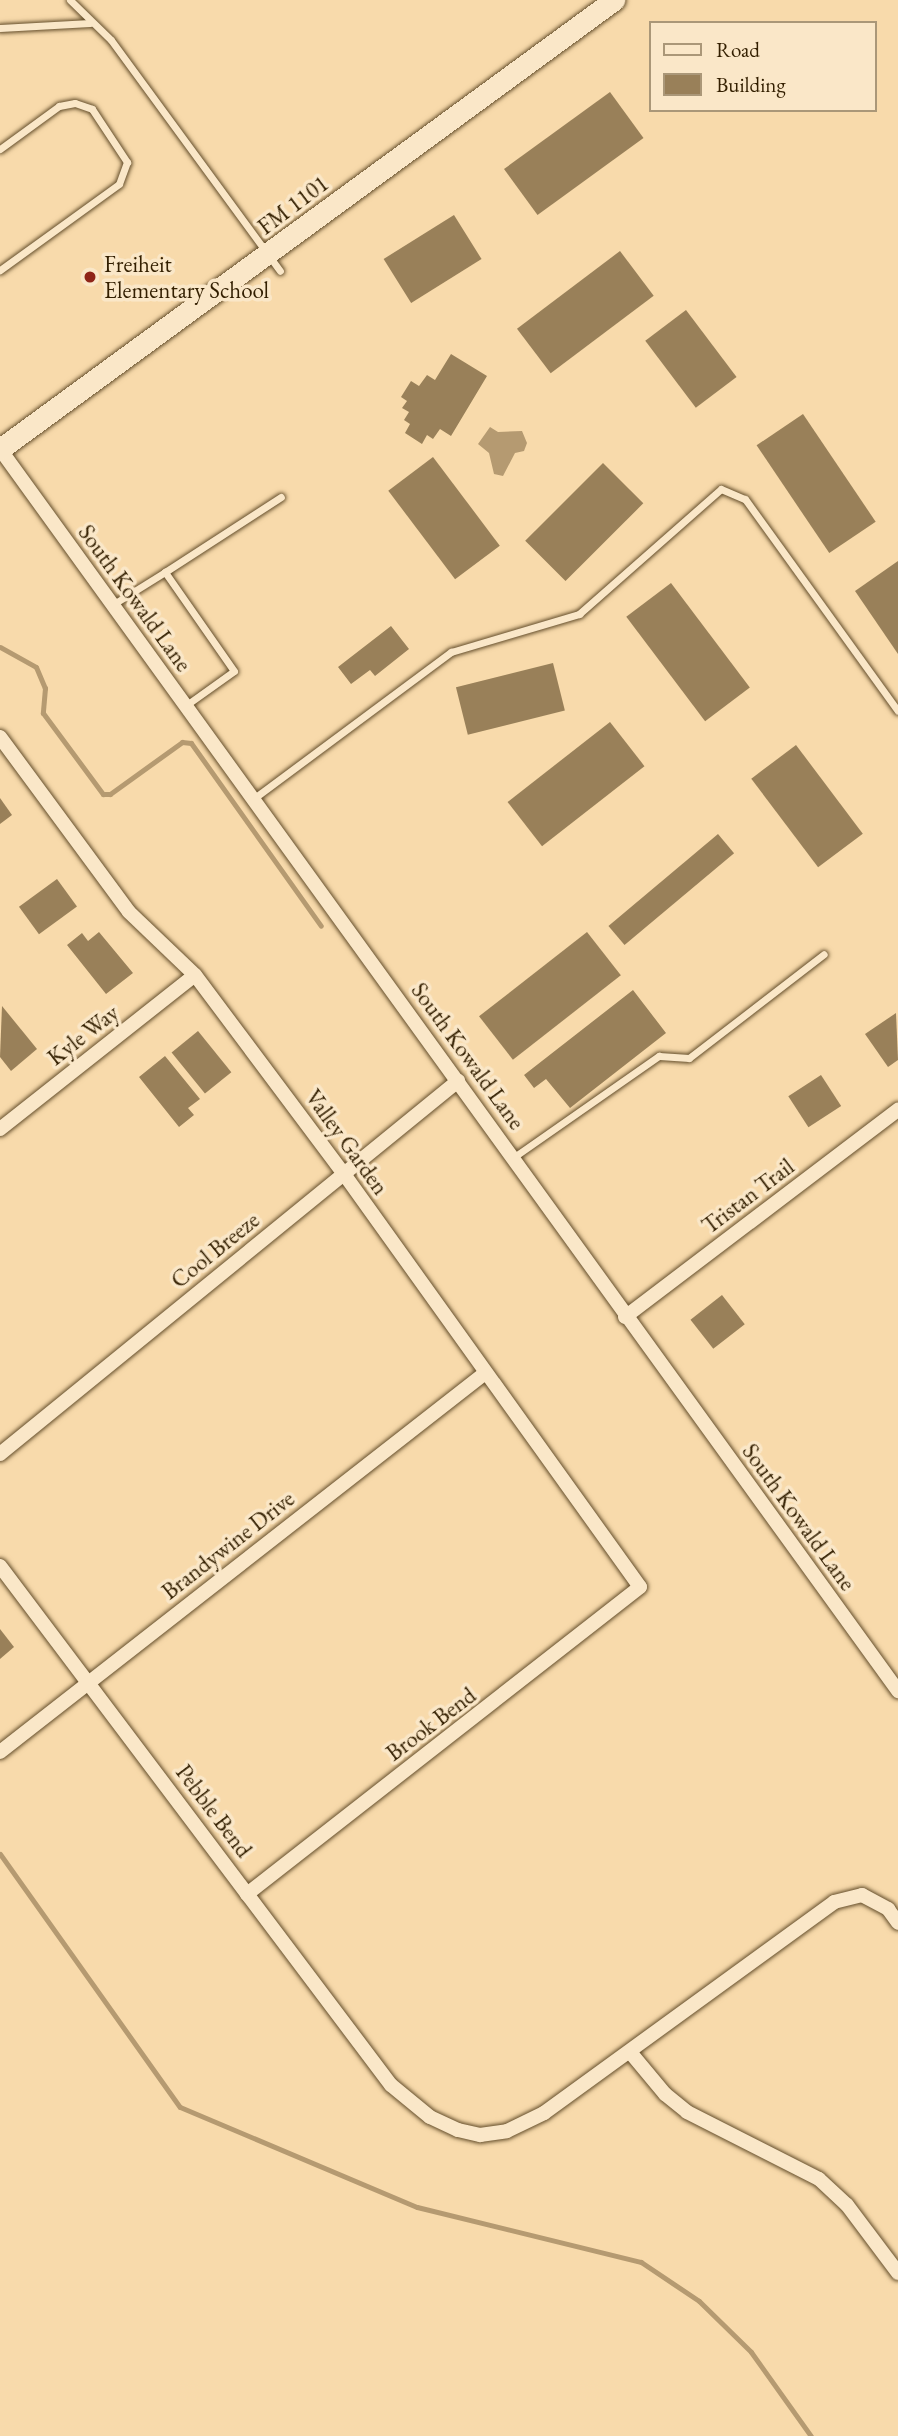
<!DOCTYPE html>
<html>
<head>
<meta charset="utf-8">
<style>
  body { margin:0 }
  #map { position:relative; width:898px; height:2436px; overflow:hidden; background:#f8daab; font-family:"EB Garamond",serif }
  div>[style] { position:absolute }
  [style*='--x'] { left:calc(var(--x)*1px); top:calc(var(--y)*1px); width:calc(var(--w)*1px); rotate:calc(var(--a)*1deg) }
  .water>* { inset:0; background:#b59a71 }
  .stream>* { height:5px; margin:-2.5px; padding:0 2.5px; transform-origin:2.5px; border-radius:2.5px; background:#b59a71 }
  .building>* { inset:0; background:#998059; transform-origin:0 0 }
  .roads { filter:drop-shadow(0 0 2px #644e2b) drop-shadow(0 0 2px #644e2b) }
  .lane>* { height:7px; margin:-3.5px; padding:0 3.5px; transform-origin:3.5px; border-radius:3.5px; background:#fae7c8 }
  .street>* { height:14px; margin:-7px; padding:0 7px; transform-origin:7px; border-radius:7px; background:#fae7c8 }
  .secondary>* { height:21px; margin:-10.5px; padding:0 10.5px; transform-origin:10.5px; border-radius:10.5px; background:#fae7c8 }
  .dots>* { width:19px; height:19px; translate:-50% -50%; box-sizing:border-box; border:4px solid #fae7c8; border-radius:50% }
  span { translate:-50% -50%; white-space:nowrap; text-align:center; line-height:1.15; -webkit-text-stroke:7px #fae7c8; paint-order:stroke }
  .street-label { font-size:23px; color:#331f00 }
  .poi-label { font-size:23px; color:#331f00 }
  .left { translate:0 -50%; text-align:left }
  .legend { position:absolute; left:649px; top:21px; width:228px; height:91px; box-sizing:border-box; background:#fae7c8; border:2px solid #aa9778; margin:0; padding:9px 12px; list-style:none; font-size:21px; color:#331f00 }
  .legend li { display:flex; align-items:center; gap:14px; height:35px }
  .legend b { width:35px; border:2px solid #aa9778 }
</style>
</head>
<body>
<div id="map">
  <div class="water">
    <div style="clip-path:polygon(490px 427px,498px 432px,522px 431px,527px 443px,524px 451px,515px 453px,503px 476px,494px 474px,489px 453px,478px 444px)"></div>
  </div>
  <div class="stream">
    <div style="--x:0;--y:647;--w:41;--a:29.1"></div>
    <div style="--x:36;--y:667;--w:23;--a:67"></div>
    <div style="--x:45;--y:688;--w:25;--a:95"></div>
    <div style="--x:43;--y:713;--w:101;--a:53.5"></div>
    <div style="--x:103;--y:794;--w:7;--a:0"></div>
    <div style="--x:110;--y:794;--w:89;--a:-35.8"></div>
    <div style="--x:182;--y:742;--w:9;--a:6"></div>
    <div style="--x:191;--y:743;--w:224;--a:54.6"></div>
    <div style="--x:0;--y:1854;--w:310;--a:54.6"></div>
    <div style="--x:180;--y:2107;--w:257;--a:22.9"></div>
    <div style="--x:417;--y:2207;--w:231;--a:13.8"></div>
    <div style="--x:641;--y:2262;--w:70;--a:33.9"></div>
    <div style="--x:699;--y:2301;--w:73;--a:44.4"></div>
    <div style="--x:751;--y:2352;--w:103;--a:54.5"></div>
  </div>
  <div class="building">
    <div style="left:610px;top:92px;width:57px;height:131px;rotate:54deg"></div>
    <div style="left:454px;top:215px;width:52px;height:83px;rotate:58deg"></div>
    <div style="left:620px;top:251px;width:56px;height:129px;rotate:53deg"></div>
    <div style="left:686px;top:310px;width:84px;height:51px;rotate:53deg"></div>
    <div style="clip-path:polygon(451px 354px,487px 376px,451px 436px,440px 429px,433px 439px,427px 435px,422px 444px,405px 433px,410px 424px,404px 420px,409px 412px,402px 408px,407px 401px,401px 397px,411px 381px,419px 386px,427px 375px,435px 380px)"></div>
    <div style="left:803px;top:414px;width:130px;height:56px;rotate:56deg"></div>
    <div style="left:433px;top:457px;width:111px;height:56px;rotate:53deg"></div>
    <div style="left:603px;top:463px;width:57px;height:110px;rotate:45deg"></div>
    <div style="clip-path:polygon(898px 561px,898px 654px,855px 591px)"></div>
    <div style="left:671px;top:583px;width:131px;height:56px;rotate:53deg"></div>
    <div style="clip-path:polygon(391px 626px,409px 649px,375px 676px,370px 670px,351px 684px,338px 667px)"></div>
    <div style="left:553px;top:663px;width:49px;height:100px;rotate:76deg"></div>
    <div style="left:610px;top:722px;width:56px;height:130px;rotate:52deg"></div>
    <div style="left:796px;top:745px;width:111px;height:56px;rotate:53deg"></div>
    <div style="clip-path:polygon(0 798px,12px 815px,0 824px)"></div>
    <div style="left:718px;top:834px;width:25px;height:143px;rotate:50deg"></div>
    <div style="left:57px;top:879px;width:34px;height:47px;rotate:54deg"></div>
    <div style="clip-path:polygon(99px 932px,133px 973px,106px 994px,67px 945px,82px 933px,88px 941px)"></div>
    <div style="left:587px;top:932px;width:55px;height:137px;rotate:52deg"></div>
    <div style="clip-path:polygon(633px 990px,666px 1033px,570px 1108px,546px 1079px,534px 1088px,524px 1075px)"></div>
    <div style="clip-path:polygon(2px 1006px,37px 1049px,11px 1071px,0 1057px)"></div>
    <div style="clip-path:polygon(896px 1013px,898px 1060px,888px 1067px,865px 1034px)"></div>
    <div style="left:198px;top:1031px;width:53px;height:34px;rotate:51deg"></div>
    <div style="clip-path:polygon(165px 1056px,200px 1099px,188px 1108px,194px 1115px,179px 1127px,139px 1077px)"></div>
    <div style="left:821px;top:1075px;width:37px;height:39px;rotate:57deg"></div>
    <div style="left:722px;top:1295px;width:37px;height:40px;rotate:52deg"></div>
    <div style="clip-path:polygon(0 1629px,14px 1647px,0 1659px)"></div>
  </div>
  <div class="roads">
    <div class="lane">
      <div style="--x:70;--y:0;--w:57;--a:44.3"></div>
      <div style="--x:111;--y:40;--w:286;--a:53.8"></div>
      <div style="--x:0;--y:28;--w:90;--a:-3.2"></div>
      <div style="--x:0;--y:149;--w:73;--a:-36.1"></div>
      <div style="--x:59;--y:106;--w:16;--a:-11"></div>
      <div style="--x:75;--y:103;--w:18;--a:19"></div>
      <div style="--x:92;--y:109;--w:64;--a:56.6"></div>
      <div style="--x:127;--y:162;--w:23;--a:110"></div>
      <div style="--x:119;--y:184;--w:147;--a:144.1"></div>
      <div style="--x:112;--y:605;--w:62;--a:-31.9"></div>
      <div style="--x:185;--y:706;--w:60;--a:-35.5"></div>
      <div style="--x:234;--y:671;--w:121;--a:-124.9"></div>
      <div style="--x:165;--y:572;--w:138;--a:-32.9"></div>
      <div style="--x:253;--y:799;--w:247;--a:-36.6"></div>
      <div style="--x:451;--y:652;--w:134;--a:-16.5"></div>
      <div style="--x:579;--y:614;--w:189;--a:-41.4"></div>
      <div style="--x:721;--y:489;--w:26;--a:23"></div>
      <div style="--x:745;--y:499;--w:261;--a:54.2"></div>
      <div style="--x:514;--y:1157;--w:177;--a:-34.9"></div>
      <div style="--x:659;--y:1056;--w:30;--a:4"></div>
      <div style="--x:689;--y:1058;--w:170;--a:-37.6"></div>
    </div>
    <div class="street">
      <div style="--x:0;--y:449;--w:1533;--a:54.13"></div>
      <div style="--x:0;--y:737;--w:217;--a:53.6"></div>
      <div style="--x:129;--y:912;--w:91;--a:43.7"></div>
      <div style="--x:195;--y:975;--w:249;--a:53.2"></div>
      <div style="--x:344;--y:1174;--w:508;--a:54.37"></div>
      <div style="--x:640;--y:1587;--w:499;--a:142"></div>
      <div style="--x:0;--y:1129;--w:248;--a:-38.3"></div>
      <div style="--x:625;--y:1317;--w:343;--a:-37.2"></div>
      <div style="--x:0;--y:1454;--w:591;--a:-39.16"></div>
      <div style="--x:0;--y:1566;--w:650;--a:53.01"></div>
      <div style="--x:391;--y:2085;--w:50;--a:39.4"></div>
      <div style="--x:430;--y:2117;--w:31;--a:25"></div>
      <div style="--x:458;--y:2130;--w:23;--a:13"></div>
      <div style="--x:480;--y:2135;--w:27;--a:-8"></div>
      <div style="--x:507;--y:2131;--w:41;--a:-25.9"></div>
      <div style="--x:544;--y:2113;--w:359;--a:-36"></div>
      <div style="--x:834;--y:1902;--w:29;--a:-14"></div>
      <div style="--x:862;--y:1895;--w:30;--a:28"></div>
      <div style="--x:888;--y:1909;--w:17;--a:54"></div>
      <div style="--x:0;--y:1752;--w:614;--a:-37.99"></div>
      <div style="--x:630;--y:2052;--w:55;--a:50.2"></div>
      <div style="--x:665;--y:2094;--w:28;--a:39"></div>
      <div style="--x:687;--y:2112;--w:148;--a:26.9"></div>
      <div style="--x:819;--y:2179;--w:38;--a:43"></div>
      <div style="--x:847;--y:2205;--w:85;--a:53.1"></div>
    </div>
    <div class="secondary">
      <div style="--x:0;--y:449;--w:761;--a:-36.18"></div>
    </div>
  </div>
  <div class="dots">
    <div style="left:90px;top:277px;background:#8f2418"></div>
  </div>
  <div class="street-label">
    <span style="left:293px;top:205px;rotate:-37deg">FM 1101</span>
    <span style="left:135px;top:598px;rotate:54deg">South Kowald Lane</span>
    <span style="left:83px;top:1035px;rotate:-38deg">Kyle Way</span>
    <span style="left:468px;top:1056px;rotate:54deg">South Kowald Lane</span>
    <span style="left:347px;top:1142px;rotate:54deg">Valley Garden</span>
    <span style="left:748px;top:1196px;rotate:-37deg">Tristan Trail</span>
    <span style="left:215px;top:1250px;rotate:-39deg">Cool Breeze</span>
    <span style="left:799px;top:1517px;rotate:54deg">South Kowald Lane</span>
    <span style="left:228px;top:1545px;rotate:-38deg">Brandywine Drive</span>
    <span style="left:431px;top:1724px;rotate:-37deg">Brook Bend</span>
    <span style="left:214px;top:1811px;rotate:53deg">Pebble Bend</span>
  </div>
  <div class="poi-label">
    <span class="left" style="left:104px;top:277px">Freiheit<br>Elementary School</span>
  </div>
  <ul class="legend">
  <li><b style="height:9px;background:#fae7c8"></b>Road</li>
  <li><b style="height:19px;background:#998059"></b>Building</li>
  </ul>
</div>
</body>
</html>
